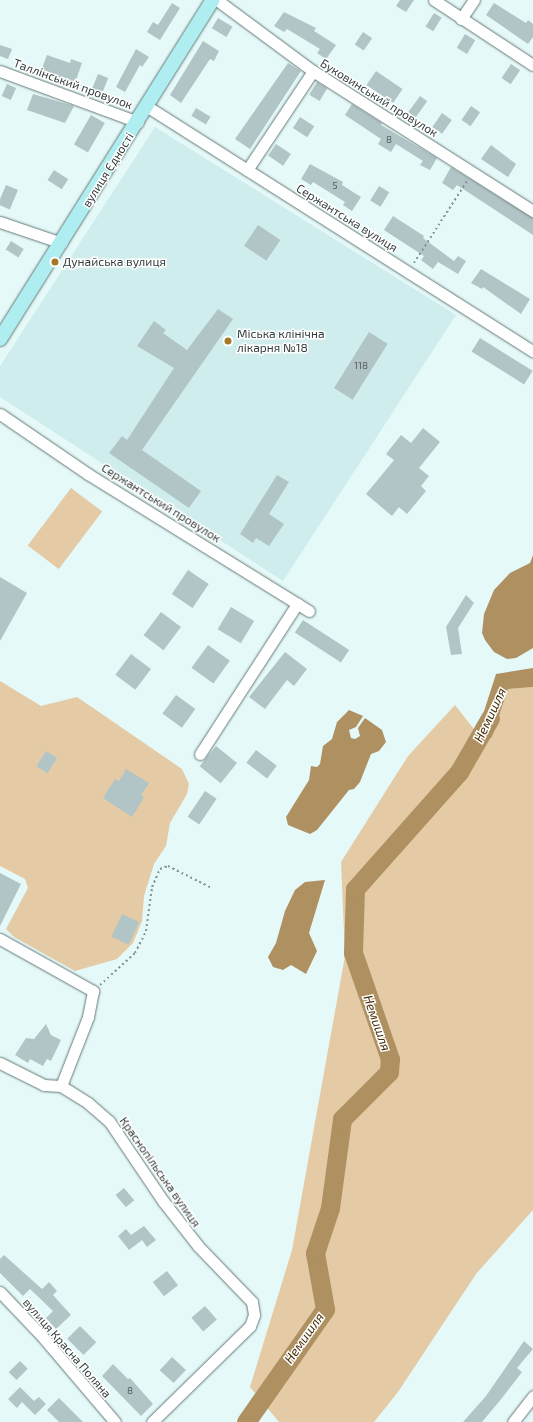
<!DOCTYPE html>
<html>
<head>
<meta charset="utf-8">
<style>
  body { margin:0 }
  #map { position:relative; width:533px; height:1422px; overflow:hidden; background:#e5f9f9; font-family:"Exo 2",sans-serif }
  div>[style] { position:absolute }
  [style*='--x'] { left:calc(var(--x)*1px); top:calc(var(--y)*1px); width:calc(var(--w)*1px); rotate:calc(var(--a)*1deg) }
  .built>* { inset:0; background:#d0eded }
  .green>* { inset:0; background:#e4caa5; transform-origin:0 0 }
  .water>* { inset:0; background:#af9061 }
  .river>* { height:19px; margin:-9.5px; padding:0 9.5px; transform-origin:9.5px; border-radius:9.5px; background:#af9061 }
  .building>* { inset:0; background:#b2c5c6; transform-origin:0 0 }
  .path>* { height:2px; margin-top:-1px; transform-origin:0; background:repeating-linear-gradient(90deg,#859393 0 2px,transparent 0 5px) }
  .roads { filter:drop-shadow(0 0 1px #667878) drop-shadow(0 0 1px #667878) }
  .minor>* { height:11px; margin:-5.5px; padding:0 5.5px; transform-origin:5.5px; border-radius:5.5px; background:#fff }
  .major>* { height:14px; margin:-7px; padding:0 7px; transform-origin:7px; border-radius:7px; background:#afeef0 }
  .dots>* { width:11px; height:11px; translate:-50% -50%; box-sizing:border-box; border:2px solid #fff; border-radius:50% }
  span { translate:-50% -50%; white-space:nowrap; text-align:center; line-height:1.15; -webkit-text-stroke:3px #fff; paint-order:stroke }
  .number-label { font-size:10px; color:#556060 }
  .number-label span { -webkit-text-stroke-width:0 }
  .street-label { font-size:12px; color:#363e3e }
  .poi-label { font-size:12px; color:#363e3e }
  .left { translate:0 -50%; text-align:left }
  .water-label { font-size:13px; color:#452f07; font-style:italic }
</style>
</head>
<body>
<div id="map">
  <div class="built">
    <div style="clip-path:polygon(155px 127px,456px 315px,283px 581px,0 397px,0 366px)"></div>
  </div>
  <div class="green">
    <div style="left:71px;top:488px;width:39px;height:72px;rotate:37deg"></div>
    <div style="clip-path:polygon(0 681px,41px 706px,77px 697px,182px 769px,189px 784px,187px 794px,170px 823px,166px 846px,154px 864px,144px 896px,142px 921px,133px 943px,117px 959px,75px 971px,14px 937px,6px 929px,28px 888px,25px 879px,0 866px)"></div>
    <div style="clip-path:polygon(533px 687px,533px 1210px,476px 1274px,398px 1392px,374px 1422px,279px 1422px,250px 1387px,292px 1250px,345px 956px,341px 862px,408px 756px,455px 705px,477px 733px,480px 746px,492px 737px,508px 689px)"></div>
  </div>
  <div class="water">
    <div style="clip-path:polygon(533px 555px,533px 648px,516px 658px,507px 659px,494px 652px,485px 640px,482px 633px,484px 614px,494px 590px,510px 573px,530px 563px)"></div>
    <div style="clip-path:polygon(533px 668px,533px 687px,508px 689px,492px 737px,480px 746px,477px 733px,496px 674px)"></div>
    <div style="clip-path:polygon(349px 710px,363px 716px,356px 727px,349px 730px,351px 738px,355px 739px,360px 736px,358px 728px,365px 718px,382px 730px,386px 742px,379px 751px,371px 754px,360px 782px,354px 789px,349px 790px,317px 830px,310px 834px,288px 825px,286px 817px,309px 780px,311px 766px,317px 767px,320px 764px,323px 746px,332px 739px,337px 722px)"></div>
    <div style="clip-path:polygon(325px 880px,309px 933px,317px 951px,306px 974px,291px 965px,283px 970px,273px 967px,268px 957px,276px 943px,285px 911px,295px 890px,305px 882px)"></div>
  </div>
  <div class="river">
    <div style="--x:246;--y:1422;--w:138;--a:-55"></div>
    <div style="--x:325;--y:1309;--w:57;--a:-100.1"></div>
    <div style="--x:315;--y:1253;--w:47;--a:-71.6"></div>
    <div style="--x:330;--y:1208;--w:90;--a:-82.3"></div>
    <div style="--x:342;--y:1119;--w:66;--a:-45"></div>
    <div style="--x:389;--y:1072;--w:13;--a:-86"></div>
    <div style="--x:390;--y:1059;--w:112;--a:-109.2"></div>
    <div style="--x:353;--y:953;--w:64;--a:-88.2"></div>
    <div style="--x:355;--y:889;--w:157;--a:-48.4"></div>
    <div style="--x:459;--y:772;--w:62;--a:-60.1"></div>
  </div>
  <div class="building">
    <div style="clip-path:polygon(400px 0,414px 0,406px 12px,396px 6px)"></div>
    <div style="clip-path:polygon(172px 3px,180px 8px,160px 40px,147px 32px,153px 22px,158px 25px)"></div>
    <div style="clip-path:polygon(494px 3px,526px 23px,528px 20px,533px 24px,533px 37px,528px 44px,486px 15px)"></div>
    <div style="clip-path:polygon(284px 12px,316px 28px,314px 31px,336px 45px,326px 59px,317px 53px,320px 49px,287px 29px,284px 32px,274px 26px)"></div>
    <div style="left:434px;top:13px;width:9px;height:16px;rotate:32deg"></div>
    <div style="left:218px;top:18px;width:17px;height:12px;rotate:31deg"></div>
    <div style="left:363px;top:32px;width:11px;height:15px;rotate:34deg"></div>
    <div style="left:465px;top:34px;width:12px;height:16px;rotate:31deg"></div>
    <div style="clip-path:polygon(203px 41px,219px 51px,214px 61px,210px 59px,181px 103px,170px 95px)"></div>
    <div style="clip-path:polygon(0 45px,12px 49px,8px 59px,0 56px)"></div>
    <div style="clip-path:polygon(136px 49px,149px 57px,142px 67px,140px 65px,125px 92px,116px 87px)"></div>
    <div style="clip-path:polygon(47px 55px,70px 63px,71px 59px,82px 63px,75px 83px,41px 71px)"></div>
    <div style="clip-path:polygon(288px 63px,301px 71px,250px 149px,235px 139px)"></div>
    <div style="left:511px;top:64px;width:11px;height:17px;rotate:34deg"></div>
    <div style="left:376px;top:71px;width:32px;height:17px;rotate:34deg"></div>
    <div style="left:98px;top:74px;width:11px;height:17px;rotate:22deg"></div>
    <div style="left:317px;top:82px;width:12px;height:15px;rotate:31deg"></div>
    <div style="left:7px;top:84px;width:10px;height:13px;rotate:24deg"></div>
    <div style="clip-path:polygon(33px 94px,74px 106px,65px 123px,27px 110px)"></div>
    <div style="left:420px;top:96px;width:9px;height:20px;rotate:36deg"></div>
    <div style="clip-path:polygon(352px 104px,382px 123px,381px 125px,437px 158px,430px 170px,420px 165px,423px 161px,396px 144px,391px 152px,378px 144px,381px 139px,345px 115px)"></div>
    <div style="left:471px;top:106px;width:11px;height:17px;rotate:34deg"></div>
    <div style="left:196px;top:108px;width:17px;height:9px;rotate:31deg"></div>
    <div style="left:442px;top:113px;width:12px;height:17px;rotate:35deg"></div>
    <div style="left:91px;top:115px;width:16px;height:34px;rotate:30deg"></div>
    <div style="left:300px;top:117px;width:17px;height:13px;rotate:33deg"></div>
    <div style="left:276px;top:144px;width:18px;height:14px;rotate:34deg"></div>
    <div style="clip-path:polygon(491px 145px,516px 164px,508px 177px,481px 159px)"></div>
    <div style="clip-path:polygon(310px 164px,343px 182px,342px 185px,361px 197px,352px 211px,343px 205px,345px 202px,313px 182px,311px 185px,301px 179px)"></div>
    <div style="clip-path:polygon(451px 167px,533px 218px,533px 235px,457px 185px,453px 190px,442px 183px)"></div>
    <div style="left:54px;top:170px;width:17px;height:12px;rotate:33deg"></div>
    <div style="left:6px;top:185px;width:13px;height:21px;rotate:23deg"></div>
    <div style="left:379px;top:186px;width:12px;height:17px;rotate:31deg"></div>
    <div style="clip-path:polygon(393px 216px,424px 236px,423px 238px,454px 261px,458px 256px,466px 261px,458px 274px,438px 262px,433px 269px,421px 260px,424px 256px,384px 230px)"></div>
    <div style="left:258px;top:225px;width:27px;height:25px;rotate:34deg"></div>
    <div style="left:11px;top:241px;width:15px;height:10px;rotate:32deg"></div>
    <div style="clip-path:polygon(481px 269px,530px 299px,521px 314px,483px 287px,482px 289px,471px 283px)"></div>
    <div style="clip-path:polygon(218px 309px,233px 319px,142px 450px,201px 491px,189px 508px,109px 453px,122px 436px,127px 440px,174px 368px,137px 346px,154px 321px,166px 330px,163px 333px,187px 350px)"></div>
    <div style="left:369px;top:332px;width:22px;height:66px;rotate:32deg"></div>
    <div style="left:480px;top:338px;width:62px;height:16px;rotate:32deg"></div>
    <div style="clip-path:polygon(423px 428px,440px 442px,419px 468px,429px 476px,421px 486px,426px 491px,407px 514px,399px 507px,392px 516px,366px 494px,394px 460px,386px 454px,401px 435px,411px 443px)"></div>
    <div style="clip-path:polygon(277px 475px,289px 482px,269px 514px,284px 524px,269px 546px,256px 538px,253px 543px,240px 534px)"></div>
    <div style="left:188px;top:570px;width:25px;height:29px;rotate:34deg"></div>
    <div style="clip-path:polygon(0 577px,27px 593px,0 641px)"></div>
    <div style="clip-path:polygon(466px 595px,474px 603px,458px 628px,462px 654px,451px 655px,446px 627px)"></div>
    <div style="left:231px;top:607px;width:27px;height:26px;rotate:31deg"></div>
    <div style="left:161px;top:612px;width:25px;height:29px;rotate:37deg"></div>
    <div style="left:303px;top:620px;width:55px;height:15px;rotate:33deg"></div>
    <div style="left:208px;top:645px;width:27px;height:28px;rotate:36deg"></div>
    <div style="clip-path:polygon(285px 652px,307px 669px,294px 686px,287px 680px,265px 709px,249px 697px)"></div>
    <div style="left:131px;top:654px;width:25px;height:26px;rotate:37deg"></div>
    <div style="left:176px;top:695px;width:24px;height:23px;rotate:36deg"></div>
    <div style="left:216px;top:746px;width:27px;height:26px;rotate:39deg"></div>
    <div style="left:256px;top:750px;width:26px;height:16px;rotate:37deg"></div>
    <div style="left:46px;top:751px;width:13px;height:18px;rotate:32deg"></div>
    <div style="clip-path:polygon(126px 769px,149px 783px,141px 795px,144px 797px,132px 817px,103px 798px,115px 779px,119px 781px)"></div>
    <div style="left:205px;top:791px;width:14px;height:31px;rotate:34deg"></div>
    <div style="clip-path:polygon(0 873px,21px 884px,0 926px)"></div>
    <div style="left:122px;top:914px;width:19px;height:25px;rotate:25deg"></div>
    <div style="clip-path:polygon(46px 1024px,51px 1035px,61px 1040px,51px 1061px,47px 1059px,43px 1066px,30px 1059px,28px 1063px,15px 1055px,26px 1038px,34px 1039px)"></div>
    <div style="left:124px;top:1188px;width:16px;height:11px;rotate:50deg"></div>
    <div style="clip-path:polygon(144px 1226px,156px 1240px,147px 1247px,142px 1240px,129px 1250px,118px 1236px,126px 1229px,131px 1235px)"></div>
    <div style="clip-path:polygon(4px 1255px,42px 1289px,49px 1282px,57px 1291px,53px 1295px,71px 1315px,56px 1329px,46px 1318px,53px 1311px,30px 1289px,23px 1296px,0 1273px,0 1259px)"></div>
    <div style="left:167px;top:1271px;width:18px;height:18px;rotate:52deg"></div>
    <div style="left:205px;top:1306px;width:18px;height:18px;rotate:49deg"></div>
    <div style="left:80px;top:1326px;width:23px;height:18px;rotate:45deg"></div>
    <div style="clip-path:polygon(524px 1341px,533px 1349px,517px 1368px,522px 1372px,502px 1398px,482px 1422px,463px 1422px,486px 1396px)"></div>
    <div style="left:172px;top:1357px;width:19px;height:18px;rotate:43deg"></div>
    <div style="left:20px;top:1361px;width:11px;height:16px;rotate:45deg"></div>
    <div style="clip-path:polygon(113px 1364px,128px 1379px,130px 1378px,153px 1404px,141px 1416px,102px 1376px)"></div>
    <div style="clip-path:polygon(20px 1387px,34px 1401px,39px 1397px,46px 1404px,35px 1415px,22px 1402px,17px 1408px,8px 1399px)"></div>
    <div style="clip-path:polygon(59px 1398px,83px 1422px,59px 1422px,47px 1410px)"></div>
  </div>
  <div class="path">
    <div style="--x:414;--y:263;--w:98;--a:-57.1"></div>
    <div style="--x:100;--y:985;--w:47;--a:-42.4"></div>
    <div style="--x:135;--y:953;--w:25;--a:-63"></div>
    <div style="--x:146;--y:931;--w:44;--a:-82.2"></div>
    <div style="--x:152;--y:887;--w:20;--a:-66"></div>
    <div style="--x:160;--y:869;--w:9;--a:-21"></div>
    <div style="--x:168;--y:866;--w:47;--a:26.6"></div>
  </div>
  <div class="roads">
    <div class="minor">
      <div style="--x:217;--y:0;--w:119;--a:36.5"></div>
      <div style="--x:313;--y:71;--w:261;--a:32.5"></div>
      <div style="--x:434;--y:0;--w:118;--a:33.3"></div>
      <div style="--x:461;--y:19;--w:23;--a:-56"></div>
      <div style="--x:0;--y:71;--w:147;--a:20.3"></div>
      <div style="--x:148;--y:107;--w:456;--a:32.4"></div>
      <div style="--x:247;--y:170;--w:119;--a:-56.3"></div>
      <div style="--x:0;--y:222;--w:65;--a:18.7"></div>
      <div style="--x:0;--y:414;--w:107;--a:34.3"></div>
      <div style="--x:88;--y:474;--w:260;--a:31.8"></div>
      <div style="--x:200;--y:754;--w:179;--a:-57.1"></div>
      <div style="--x:0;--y:939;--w:107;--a:29.2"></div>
      <div style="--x:93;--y:991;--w:26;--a:101"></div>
      <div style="--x:88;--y:1017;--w:74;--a:111.4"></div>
      <div style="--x:0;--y:1063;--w:49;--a:26.6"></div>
      <div style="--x:44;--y:1085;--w:17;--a:3"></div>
      <div style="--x:61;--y:1086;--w:32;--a:32"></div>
      <div style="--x:88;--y:1103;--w:28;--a:41"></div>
      <div style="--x:109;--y:1121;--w:97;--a:56"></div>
      <div style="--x:163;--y:1201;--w:57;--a:52.1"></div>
      <div style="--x:198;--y:1246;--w:78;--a:46"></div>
      <div style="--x:252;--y:1302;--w:13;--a:81"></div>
      <div style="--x:254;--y:1315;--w:12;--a:110"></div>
      <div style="--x:250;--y:1326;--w:137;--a:135.6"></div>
      <div style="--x:0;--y:1292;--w:59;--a:46.4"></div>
      <div style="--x:41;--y:1335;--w:114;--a:49.6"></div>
      <div style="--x:513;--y:1422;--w:33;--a:-52"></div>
    </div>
    <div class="major">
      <div style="--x:0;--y:339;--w:400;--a:-57.9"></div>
    </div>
  </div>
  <div class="dots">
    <div style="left:55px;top:262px;background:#a47729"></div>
    <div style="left:228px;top:341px;background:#a47729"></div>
  </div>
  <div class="number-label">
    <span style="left:389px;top:140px">8</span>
    <span style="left:335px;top:186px">5</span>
    <span style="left:361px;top:366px">118</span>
    <span style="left:130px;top:1391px">8</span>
  </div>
  <div class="street-label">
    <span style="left:73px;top:84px;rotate:20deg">Таллінський провулок</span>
    <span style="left:379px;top:98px;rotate:32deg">Буковинський провулок</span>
    <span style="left:108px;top:170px;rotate:-58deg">вулиця Єдності</span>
    <span style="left:347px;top:218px;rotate:32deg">Сержантська вулиця</span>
    <span style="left:161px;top:503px;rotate:32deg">Сержантський провулок</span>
    <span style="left:160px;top:1172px;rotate:55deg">Краснопільська вулиця</span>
    <span style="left:67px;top:1348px;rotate:49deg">вулиця Красна Поляна</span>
  </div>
  <div class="poi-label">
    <span class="left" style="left:63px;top:262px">Дунайська вулиця</span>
    <span class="left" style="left:237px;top:341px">Міська клінічна<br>лікарня №18</span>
  </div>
  <div class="water-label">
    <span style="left:490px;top:715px;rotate:-65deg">Немишля</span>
    <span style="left:377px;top:1023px;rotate:71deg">Немишля</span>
    <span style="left:304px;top:1338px;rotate:-55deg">Немишля</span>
  </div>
</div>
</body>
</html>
